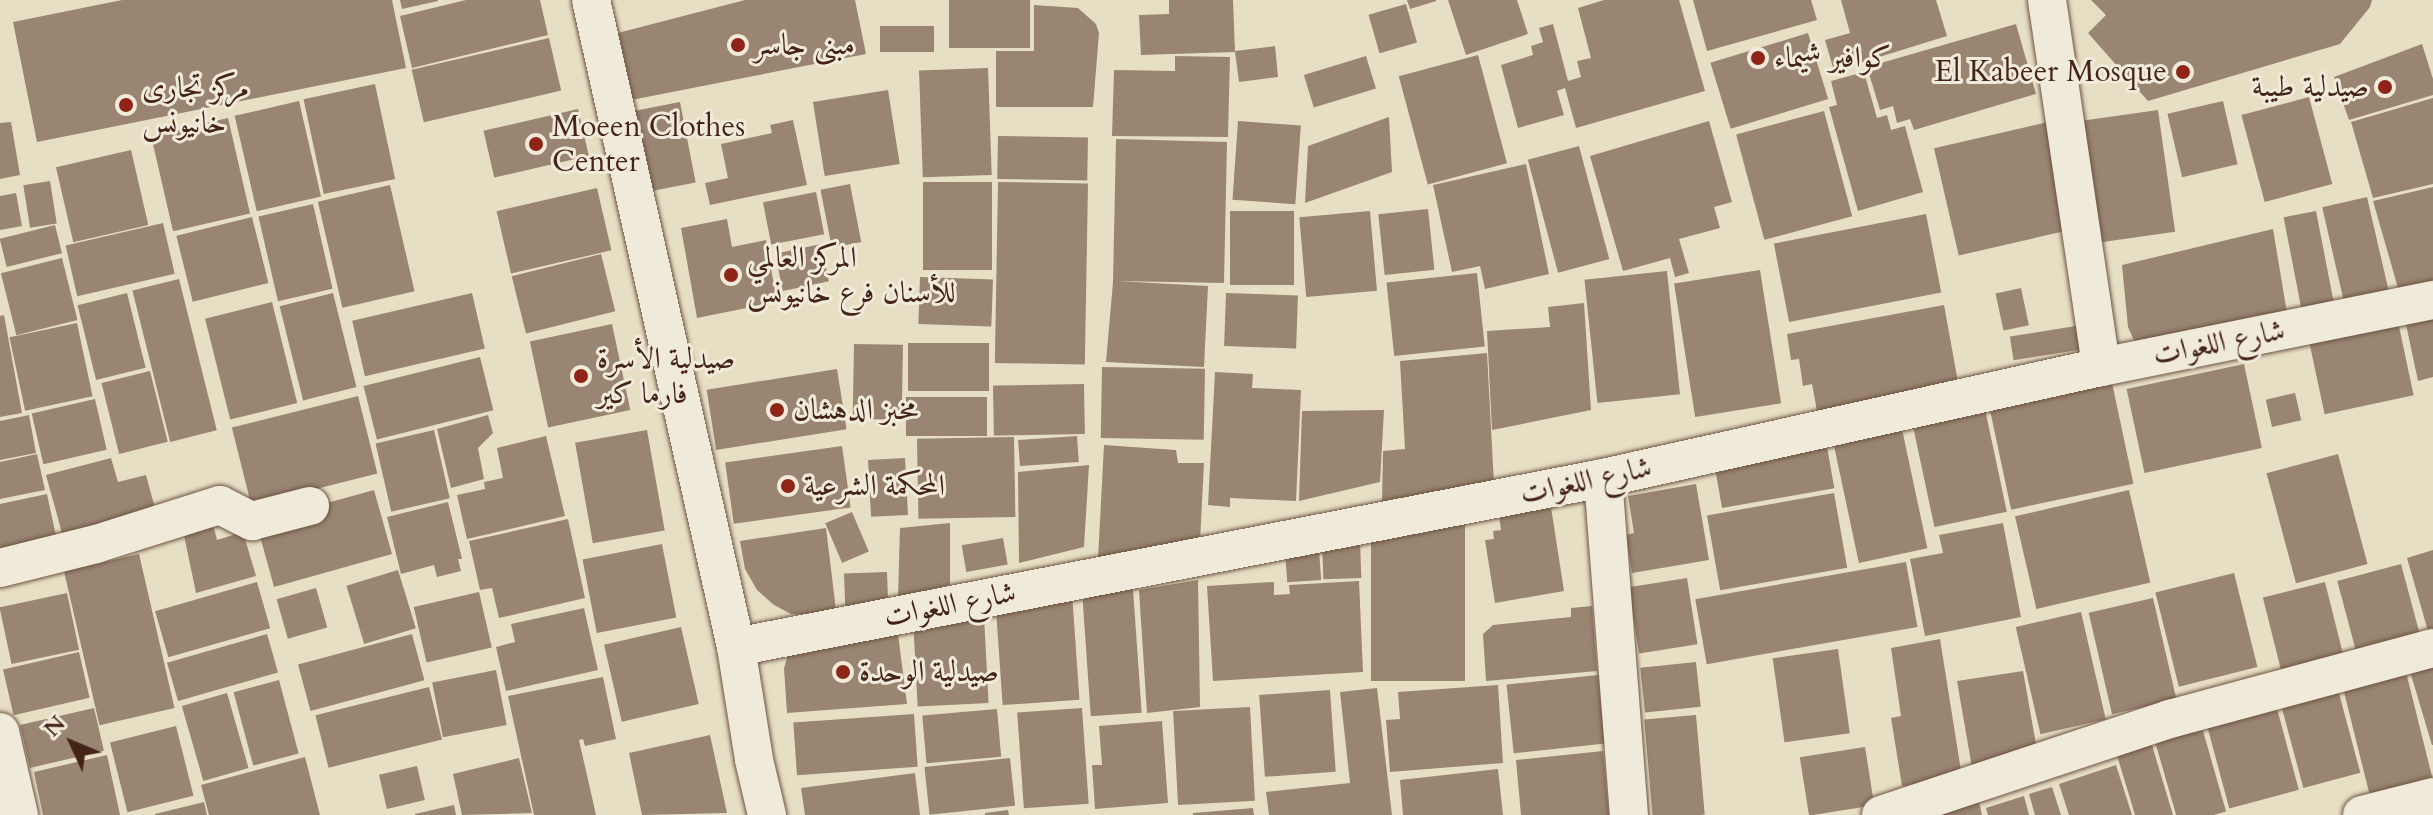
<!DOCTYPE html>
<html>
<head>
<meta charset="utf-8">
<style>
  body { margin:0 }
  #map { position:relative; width:2433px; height:815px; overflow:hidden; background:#e7dfc4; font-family:Cardo,Amiri,serif }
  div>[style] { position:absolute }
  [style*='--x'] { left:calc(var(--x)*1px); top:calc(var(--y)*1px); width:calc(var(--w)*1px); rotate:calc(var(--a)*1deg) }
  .building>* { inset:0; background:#998571; transform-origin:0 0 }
  .roads { filter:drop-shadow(0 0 2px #6e5343) drop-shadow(0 0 2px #6e5343) }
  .street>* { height:38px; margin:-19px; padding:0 19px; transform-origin:19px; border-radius:19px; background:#efead9 }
  .dots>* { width:22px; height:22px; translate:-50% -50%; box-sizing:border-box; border:4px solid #efead9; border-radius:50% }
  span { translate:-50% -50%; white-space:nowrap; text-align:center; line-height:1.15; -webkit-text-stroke:6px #efead9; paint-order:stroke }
  .poi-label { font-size:30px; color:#452418 }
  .left { translate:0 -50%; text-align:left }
  .right { translate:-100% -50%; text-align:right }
  .street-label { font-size:30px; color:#452418 }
  .north { position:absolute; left:32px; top:703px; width:80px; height:80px; -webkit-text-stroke:6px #efead9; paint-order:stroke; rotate:314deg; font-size:22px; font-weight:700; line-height:32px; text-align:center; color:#452418 }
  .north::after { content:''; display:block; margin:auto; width:28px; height:36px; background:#452418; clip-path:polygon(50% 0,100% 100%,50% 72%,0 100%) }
</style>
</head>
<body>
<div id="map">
  <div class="building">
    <div style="clip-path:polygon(122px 0,392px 0,406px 68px,37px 142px,13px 22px)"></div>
    <div style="clip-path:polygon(400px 0,438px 0,438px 1px,402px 9px)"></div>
    <div style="clip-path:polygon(466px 0,540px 0,548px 35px,412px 68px,400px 16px)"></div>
    <div style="clip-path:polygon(745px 0,855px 0,866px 54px,626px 101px,610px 35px)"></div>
    <div style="left:949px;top:0;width:81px;height:48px"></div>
    <div style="clip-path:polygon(1169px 0,1233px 0,1235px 51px,1275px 46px,1278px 77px,1239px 82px,1235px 52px,1141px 55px,1139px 15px,1169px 14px)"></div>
    <div style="clip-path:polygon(1407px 0,1436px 0,1436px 1px,1410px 9px)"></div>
    <div style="clip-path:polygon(1448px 0,1517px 0,1528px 34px,1466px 55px)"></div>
    <div style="clip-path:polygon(1604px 0,1679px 0,1705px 91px,1576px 128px,1565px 88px,1557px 91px,1564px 115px,1518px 128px,1501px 65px,1533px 55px,1531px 46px,1543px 42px,1539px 28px,1553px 24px,1568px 81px,1581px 77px,1577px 61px,1591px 58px,1578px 8px)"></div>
    <div style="clip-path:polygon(1693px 0,1811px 0,1817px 20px,1707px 51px)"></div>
    <div style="clip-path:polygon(1841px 0,1936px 0,1947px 36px,1834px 71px,1825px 40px,1850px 33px)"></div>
    <div style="clip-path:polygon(2091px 0,2372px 0,2370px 7px,2340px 44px,2148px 101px,2088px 33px,2106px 15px)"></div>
    <div style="left:1406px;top:4px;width:40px;height:39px;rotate:74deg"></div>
    <div style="clip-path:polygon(1034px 5px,1078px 8px,1096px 24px,1099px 33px,1093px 107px,996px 107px,996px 51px,1034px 51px)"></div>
    <div style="clip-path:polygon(2016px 24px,2036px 94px,1914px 130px,1910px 119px,1897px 123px,1893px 106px,1880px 110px,1867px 67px)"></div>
    <div style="left:934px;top:26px;width:26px;height:54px;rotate:90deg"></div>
    <div style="left:1808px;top:33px;width:69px;height:102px;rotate:73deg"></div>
    <div style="left:549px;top:38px;width:54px;height:141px;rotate:77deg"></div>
    <div style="clip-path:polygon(2422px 44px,2433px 79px,2433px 95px,2349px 120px,2334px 77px)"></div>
    <div style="left:1478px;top:55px;width:112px;height:82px;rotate:75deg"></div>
    <div style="clip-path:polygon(1175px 56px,1230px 57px,1228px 137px,1112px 136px,1114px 70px,1175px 71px)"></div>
    <div style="left:1366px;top:56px;width:34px;height:65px;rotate:73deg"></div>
    <div style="left:988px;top:68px;width:107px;height:69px;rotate:88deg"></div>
    <div style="clip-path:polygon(1864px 72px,1877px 118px,1887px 115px,1891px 130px,1905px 126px,1923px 192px,1858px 211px,1829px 107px,1837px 105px,1831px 81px)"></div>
    <div style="left:375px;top:84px;width:97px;height:73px;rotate:78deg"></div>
    <div style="left:888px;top:90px;width:75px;height:76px;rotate:81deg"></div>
    <div style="left:2309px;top:97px;width:90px;height:70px;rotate:75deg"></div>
    <div style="clip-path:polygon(2433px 98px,2433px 184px,2373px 198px,2351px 122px)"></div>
    <div style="left:299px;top:101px;width:98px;height:66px;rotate:77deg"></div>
    <div style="left:2223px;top:101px;width:65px;height:57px;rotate:77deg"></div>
    <div style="left:680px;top:102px;width:82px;height:55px;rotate:79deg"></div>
    <div style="left:578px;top:109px;width:48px;height:97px;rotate:77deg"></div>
    <div style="left:2158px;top:110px;width:123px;height:82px;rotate:82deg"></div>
    <div style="left:1824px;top:111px;width:109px;height:91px;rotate:75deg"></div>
    <div style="clip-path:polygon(1389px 117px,1392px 172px,1305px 203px,1308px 146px)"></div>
    <div style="left:228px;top:118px;width:98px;height:79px;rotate:77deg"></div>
    <div style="clip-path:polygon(793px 120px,807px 185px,710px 205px,705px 183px,728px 178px,721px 144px,772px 133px,770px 125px)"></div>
    <div style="left:1238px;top:121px;width:63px;height:79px;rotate:4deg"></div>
    <div style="clip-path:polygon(1709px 121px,1732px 202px,1714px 207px,1720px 228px,1679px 239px,1689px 273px,1675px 277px,1670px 258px,1623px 271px,1590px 156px)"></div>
    <div style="clip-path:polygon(11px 122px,20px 175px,0 179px,0 123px)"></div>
    <div style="left:2048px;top:122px;width:110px;height:117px;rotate:77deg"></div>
    <div style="left:998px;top:136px;width:90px;height:43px;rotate:1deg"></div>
    <div style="clip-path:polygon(1116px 139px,1227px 142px,1224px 283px,1116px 281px,1208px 286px,1204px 367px,1106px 362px,1113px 282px)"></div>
    <div style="left:1579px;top:146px;width:117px;height:53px;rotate:75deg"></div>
    <div style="left:131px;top:150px;width:77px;height:77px;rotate:77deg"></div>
    <div style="clip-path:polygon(1526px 164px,1549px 274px,1485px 289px,1480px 266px,1452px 272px,1433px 185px)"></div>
    <div style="left:50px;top:181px;width:43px;height:27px;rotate:81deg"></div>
    <div style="left:923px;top:182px;width:69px;height:88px"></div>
    <div style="left:998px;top:182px;width:90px;height:181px;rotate:1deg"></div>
    <div style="left:850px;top:184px;width:59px;height:30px;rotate:79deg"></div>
    <div style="left:390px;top:185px;width:109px;height:74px;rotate:77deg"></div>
    <div style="clip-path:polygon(2433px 187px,2433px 287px,2400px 295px,2373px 201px)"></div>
    <div style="left:597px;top:188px;width:64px;height:103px;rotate:77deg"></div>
    <div style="left:816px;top:192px;width:43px;height:54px;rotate:79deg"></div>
    <div style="clip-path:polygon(16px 193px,22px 226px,0 230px,0 196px)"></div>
    <div style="left:2367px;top:197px;width:105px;height:46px;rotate:77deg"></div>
    <div style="left:313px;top:204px;width:87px;height:56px;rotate:77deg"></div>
    <div style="left:1428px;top:209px;width:61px;height:50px;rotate:84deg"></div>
    <div style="left:1230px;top:211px;width:64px;height:74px"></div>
    <div style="left:1370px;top:211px;width:80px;height:71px;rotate:85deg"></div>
    <div style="left:2316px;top:211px;width:104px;height:33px;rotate:79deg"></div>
    <div style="left:1926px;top:214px;width:80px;height:155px;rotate:79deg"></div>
    <div style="left:252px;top:217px;width:68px;height:78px;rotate:76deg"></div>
    <div style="clip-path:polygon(727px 219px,732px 247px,766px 240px,777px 302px,697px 318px,681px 228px)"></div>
    <div style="left:163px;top:223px;width:52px;height:100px;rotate:77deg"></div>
    <div style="left:55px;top:225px;width:29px;height:57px;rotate:76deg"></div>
    <div style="clip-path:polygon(2273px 229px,2289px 325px,2136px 345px,2128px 327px,2122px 265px)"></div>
    <div style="left:821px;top:244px;width:38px;height:47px;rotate:78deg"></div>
    <div style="left:601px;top:254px;width:59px;height:92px;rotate:76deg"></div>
    <div style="left:62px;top:258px;width:64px;height:63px;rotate:76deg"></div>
    <div style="left:1760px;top:270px;width:135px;height:87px;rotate:81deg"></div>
    <div style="left:1667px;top:271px;width:124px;height:83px;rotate:84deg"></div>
    <div style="left:1477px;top:273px;width:74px;height:91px;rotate:84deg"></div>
    <div style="left:920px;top:277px;width:73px;height:47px;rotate:2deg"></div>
    <div style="left:179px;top:279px;width:156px;height:48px;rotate:76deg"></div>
    <div style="left:2021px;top:288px;width:38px;height:26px;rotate:78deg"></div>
    <div style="left:127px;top:293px;width:77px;height:51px;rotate:76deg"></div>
    <div style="left:333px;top:293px;width:97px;height:55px;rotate:76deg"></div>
    <div style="left:472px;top:293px;width:57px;height:123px;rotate:77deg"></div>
    <div style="left:1226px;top:293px;width:72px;height:53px;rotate:2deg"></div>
    <div style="left:272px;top:302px;width:104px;height:69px;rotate:76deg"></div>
    <div style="clip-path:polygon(1584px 303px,1591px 410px,1492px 430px,1487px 331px,1550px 327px,1548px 307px)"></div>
    <div style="clip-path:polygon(1944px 305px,1960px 393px,1817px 411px,1812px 384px,1803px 386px,1799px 359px,1791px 360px,1787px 334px)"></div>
    <div style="clip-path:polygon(2433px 308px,2433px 377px,2418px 381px,2404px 315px)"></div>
    <div style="clip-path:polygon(4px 315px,22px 413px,0 417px,0 316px)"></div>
    <div style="left:2397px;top:317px;width:80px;height:91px;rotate:78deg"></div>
    <div style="left:77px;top:323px;width:75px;height:69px;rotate:78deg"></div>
    <div style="left:612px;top:324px;width:88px;height:84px;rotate:78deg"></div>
    <div style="left:2076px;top:326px;width:24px;height:67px;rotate:81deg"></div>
    <div style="left:908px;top:343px;width:81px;height:48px"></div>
    <div style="left:854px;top:344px;width:49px;height:75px;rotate:1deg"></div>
    <div style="clip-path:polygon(1487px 353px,1494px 484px,1382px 505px,1383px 451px,1405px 449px,1400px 361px)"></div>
    <div style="left:480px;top:357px;width:55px;height:120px;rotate:76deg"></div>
    <div style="left:2244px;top:364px;width:86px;height:120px;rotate:78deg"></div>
    <div style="left:1102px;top:367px;width:103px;height:71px;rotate:1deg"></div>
    <div style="left:837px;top:369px;width:61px;height:132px;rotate:81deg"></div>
    <div style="left:150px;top:371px;width:73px;height:50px;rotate:76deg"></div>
    <div style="clip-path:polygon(1215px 372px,1253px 374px,1252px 388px,1301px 390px,1296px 501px,1230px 498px,1230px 507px,1208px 505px)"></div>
    <div style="left:2111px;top:378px;width:108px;height:125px;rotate:78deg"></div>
    <div style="left:1084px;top:384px;width:50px;height:91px;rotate:89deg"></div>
    <div style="left:2295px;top:393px;width:28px;height:30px;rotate:77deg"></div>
    <div style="left:358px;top:396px;width:80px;height:130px;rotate:76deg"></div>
    <div style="left:906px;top:397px;width:81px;height:39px"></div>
    <div style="left:95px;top:399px;width:52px;height:65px;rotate:77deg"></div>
    <div style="left:1985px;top:409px;width:105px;height:74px;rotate:78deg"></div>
    <div style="clip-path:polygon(1384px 410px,1380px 482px,1299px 501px,1302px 411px)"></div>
    <div style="clip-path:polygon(29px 415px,36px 453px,0 460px,0 421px)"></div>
    <div style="clip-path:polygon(488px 415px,493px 433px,478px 448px,484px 479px,451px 488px,437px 429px)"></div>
    <div style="left:1902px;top:429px;width:122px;height:70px;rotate:78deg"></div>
    <div style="left:434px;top:430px;width:70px;height:60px;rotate:77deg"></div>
    <div style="left:647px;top:430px;width:102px;height:73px;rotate:80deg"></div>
    <div style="clip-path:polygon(546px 436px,565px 516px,467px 539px,457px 495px,485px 489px,484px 482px,503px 478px,497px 448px)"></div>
    <div style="left:1077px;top:436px;width:26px;height:59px;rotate:86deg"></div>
    <div style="left:1014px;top:437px;width:80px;height:97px;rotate:89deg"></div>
    <div style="left:1826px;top:441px;width:48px;height:114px;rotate:80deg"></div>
    <div style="clip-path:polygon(1104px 445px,1176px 450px,1178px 463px,1204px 463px,1200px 542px,1098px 559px)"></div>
    <div style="left:842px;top:446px;width:62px;height:118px;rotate:82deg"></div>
    <div style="clip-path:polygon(37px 454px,45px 490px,0 499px,0 462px)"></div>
    <div style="left:2338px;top:454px;width:114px;height:74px;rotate:75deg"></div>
    <div style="clip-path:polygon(111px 458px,118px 482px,146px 475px,158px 519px,65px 544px,46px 475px)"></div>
    <div style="left:905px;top:458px;width:57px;height:37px;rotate:87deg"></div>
    <div style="clip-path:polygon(1089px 465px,1084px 547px,1019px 563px,1018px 472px)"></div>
    <div style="clip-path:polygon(1696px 484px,1709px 560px,1632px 573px,1626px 535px,1634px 533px,1628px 496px)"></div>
    <div style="clip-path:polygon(374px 490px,392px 554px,274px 587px,258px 529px,329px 509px,327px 503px)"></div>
    <div style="left:2129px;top:490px;width:95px;height:117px;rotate:77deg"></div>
    <div style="left:1834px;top:493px;width:76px;height:129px;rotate:80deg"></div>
    <div style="clip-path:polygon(47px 494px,59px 550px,0 563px,0 504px)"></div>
    <div style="clip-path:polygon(448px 502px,462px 559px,458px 559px,461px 571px,437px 577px,434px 565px,401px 574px,387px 517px)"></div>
    <div style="clip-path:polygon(1551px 507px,1564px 591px,1495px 603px,1485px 540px,1494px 539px,1493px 531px,1501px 530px,1499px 515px)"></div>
    <div style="left:852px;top:512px;width:43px;height:29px;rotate:67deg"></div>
    <div style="clip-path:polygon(210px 513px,217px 540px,243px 532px,256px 576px,196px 593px,181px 521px)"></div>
    <div style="left:1465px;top:518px;width:163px;height:94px;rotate:90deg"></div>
    <div style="clip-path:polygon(568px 519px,585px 598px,499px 618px,492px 588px,480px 590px,469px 541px)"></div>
    <div style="clip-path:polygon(950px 523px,950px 585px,898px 597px,900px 528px)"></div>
    <div style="clip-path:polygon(2003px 523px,2021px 617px,1925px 636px,1910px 559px,1943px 553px,1939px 535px)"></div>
    <div style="clip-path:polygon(826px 528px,836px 610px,814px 615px,791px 614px,774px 605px,757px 590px,745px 569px,740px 541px)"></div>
    <div style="left:1003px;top:538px;width:27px;height:42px;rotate:80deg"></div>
    <div style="left:1360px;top:540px;width:38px;height:38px;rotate:88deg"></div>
    <div style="left:662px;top:544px;width:75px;height:81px;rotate:79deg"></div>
    <div style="left:1319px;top:549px;width:31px;height:34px;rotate:86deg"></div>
    <div style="clip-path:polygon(2433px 550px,2433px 645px,2432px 645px,2407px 558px)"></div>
    <div style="left:139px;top:554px;width:158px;height:77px;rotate:77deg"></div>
    <div style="left:1906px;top:562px;width:66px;height:214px;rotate:80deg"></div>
    <div style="left:2401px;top:564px;width:84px;height:66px;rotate:75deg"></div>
    <div style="left:398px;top:570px;width:61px;height:54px;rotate:73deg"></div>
    <div style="left:887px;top:572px;width:36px;height:43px;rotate:88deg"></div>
    <div style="left:2234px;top:573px;width:97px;height:81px;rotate:76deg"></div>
    <div style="left:1687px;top:578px;width:67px;height:59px;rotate:81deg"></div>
    <div style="clip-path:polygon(1198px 580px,1200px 707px,1147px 713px,1139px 590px)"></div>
    <div style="clip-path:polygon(1359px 581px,1363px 672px,1213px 681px,1207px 586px,1274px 582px,1274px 595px,1290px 594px,1289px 585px)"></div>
    <div style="left:257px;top:582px;width:48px;height:106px;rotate:74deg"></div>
    <div style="left:2325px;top:582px;width:81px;height:64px;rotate:76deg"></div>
    <div style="left:316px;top:588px;width:41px;height:41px;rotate:74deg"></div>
    <div style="left:1133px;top:589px;width:124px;height:51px;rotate:86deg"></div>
    <div style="left:479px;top:592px;width:57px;height:67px;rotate:77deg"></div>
    <div style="left:67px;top:593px;width:58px;height:69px;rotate:78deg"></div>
    <div style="left:1072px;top:593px;width:107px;height:77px;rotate:86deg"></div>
    <div style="left:2153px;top:598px;width:104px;height:66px;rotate:77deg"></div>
    <div style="clip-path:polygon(1592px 606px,1597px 671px,1486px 681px,1483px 634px,1493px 625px,1571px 617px,1571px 608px)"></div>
    <div style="clip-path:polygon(584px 608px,598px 670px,506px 691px,496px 647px,515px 642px,511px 624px)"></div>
    <div style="left:2081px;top:612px;width:110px;height:67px;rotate:77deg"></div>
    <div style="left:984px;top:616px;width:87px;height:71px;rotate:87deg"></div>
    <div style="left:681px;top:627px;width:79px;height:79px;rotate:77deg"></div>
    <div style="left:267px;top:634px;width:40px;height:104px;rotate:74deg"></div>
    <div style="left:412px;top:634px;width:48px;height:118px;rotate:75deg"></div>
    <div style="clip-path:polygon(898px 634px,907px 704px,787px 713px,784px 668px,788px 655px)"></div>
    <div style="clip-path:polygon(1940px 639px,1962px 777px,1902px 786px,1891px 718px,1901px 716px,1891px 648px)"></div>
    <div style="left:1838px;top:649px;width:85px;height:66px;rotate:82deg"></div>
    <div style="left:79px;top:652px;width:47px;height:78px;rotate:77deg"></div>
    <div style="clip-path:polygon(2433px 661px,2433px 745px,2432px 745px,2409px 668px)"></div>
    <div style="left:1696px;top:662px;width:45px;height:56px;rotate:84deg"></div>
    <div style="left:496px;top:670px;width:56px;height:65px;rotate:79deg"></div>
    <div style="clip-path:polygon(2023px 671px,2037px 750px,1974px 779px,1957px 681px)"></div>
    <div style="left:2406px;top:672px;width:109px;height:65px;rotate:76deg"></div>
    <div style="left:1598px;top:675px;width:69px;height:92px;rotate:84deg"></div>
    <div style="clip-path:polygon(603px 677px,616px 739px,585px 746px,583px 739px,579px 740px,596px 815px,534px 815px,508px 696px)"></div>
    <div style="left:279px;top:680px;width:76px;height:47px;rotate:75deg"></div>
    <div style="left:2336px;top:682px;width:94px;height:59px;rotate:75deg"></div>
    <div style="clip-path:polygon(1498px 685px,1503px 763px,1390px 772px,1386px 720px,1400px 719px,1398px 692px)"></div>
    <div style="left:429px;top:687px;width:54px;height:117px;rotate:76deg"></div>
    <div style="clip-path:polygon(1377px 688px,1392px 815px,1269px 815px,1266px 792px,1350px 783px,1340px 692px)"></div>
    <div style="left:1330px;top:690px;width:82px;height:71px;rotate:86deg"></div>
    <div style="left:227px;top:693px;width:78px;height:47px;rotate:74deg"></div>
    <div style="left:2275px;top:701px;width:92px;height:72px;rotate:75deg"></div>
    <div style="left:1250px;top:707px;width:94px;height:77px;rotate:87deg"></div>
    <div style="left:94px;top:708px;width:44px;height:76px;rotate:77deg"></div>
    <div style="left:1082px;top:708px;width:96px;height:65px;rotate:86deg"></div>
    <div style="left:997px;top:709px;width:48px;height:75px;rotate:85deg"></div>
    <div style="left:914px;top:714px;width:53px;height:121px;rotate:86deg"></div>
    <div style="left:1696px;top:715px;width:100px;height:52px;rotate:85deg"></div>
    <div style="clip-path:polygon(1162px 721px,1168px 803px,1095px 809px,1092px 765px,1102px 765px,1099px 726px)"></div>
    <div style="left:2201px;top:724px;width:91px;height:49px;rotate:74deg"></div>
    <div style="left:176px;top:726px;width:72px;height:68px;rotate:76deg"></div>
    <div style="clip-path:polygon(710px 735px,727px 813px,642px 815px,629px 753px)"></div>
    <div style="clip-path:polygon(2151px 742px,2173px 815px,2135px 815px,2116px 752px)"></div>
    <div style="left:1865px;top:747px;width:59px;height:66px;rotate:81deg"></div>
    <div style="clip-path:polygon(1603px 751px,1609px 815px,1521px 815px,1516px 760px)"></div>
    <div style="clip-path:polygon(107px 755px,120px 815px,43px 815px,34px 772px)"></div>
    <div style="clip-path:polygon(305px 757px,320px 815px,209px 815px,201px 785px)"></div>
    <div style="clip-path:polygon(519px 758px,532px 813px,462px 815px,453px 774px)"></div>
    <div style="left:1010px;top:758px;width:48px;height:86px;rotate:84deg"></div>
    <div style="clip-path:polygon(2116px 765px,2132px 815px,2069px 815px,2059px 784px)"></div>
    <div style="left:417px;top:766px;width:35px;height:39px;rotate:77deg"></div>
    <div style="clip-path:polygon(1498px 769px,1503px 815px,1403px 815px,1400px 780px)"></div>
    <div style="clip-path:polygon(915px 773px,920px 815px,805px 815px,801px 788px)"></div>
    <div style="clip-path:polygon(2052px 787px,2061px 815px,2035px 815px,2029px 794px)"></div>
    <div style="clip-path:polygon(2024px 796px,2029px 815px,1988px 815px,1986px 808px)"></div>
    <div style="clip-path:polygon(1978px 798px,1982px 815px,1937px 815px)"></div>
    <div style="clip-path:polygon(204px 802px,207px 815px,155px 815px,155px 814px)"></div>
    <div style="clip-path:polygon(454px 805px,456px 815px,415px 815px,415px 814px)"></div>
    <div style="clip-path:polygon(1253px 808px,1254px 815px,1193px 815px,1193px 813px)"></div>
    <div style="clip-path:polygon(1008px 810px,1009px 815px,985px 815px,985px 813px)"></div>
  </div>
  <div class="roads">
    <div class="street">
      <div style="--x:591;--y:0;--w:663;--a:77.37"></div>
      <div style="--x:736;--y:647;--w:114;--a:80.9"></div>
      <div style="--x:754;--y:760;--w:57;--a:76.7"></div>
      <div style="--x:2047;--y:0;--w:371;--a:81.6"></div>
      <div style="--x:1603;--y:478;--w:338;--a:85.6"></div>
      <div style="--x:0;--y:568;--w:99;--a:-14"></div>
      <div style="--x:96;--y:544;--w:130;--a:-17.5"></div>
      <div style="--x:220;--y:505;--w:36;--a:27"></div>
      <div style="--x:252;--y:521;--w:60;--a:-14.5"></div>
      <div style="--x:736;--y:647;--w:883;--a:-11.03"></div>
      <div style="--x:1603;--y:478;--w:510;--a:-12.57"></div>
      <div style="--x:2101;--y:367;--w:339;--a:-11.4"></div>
      <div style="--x:0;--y:732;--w:85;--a:77.1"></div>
      <div style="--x:1881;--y:815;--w:305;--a:-18.4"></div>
      <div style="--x:2170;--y:719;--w:272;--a:-15.1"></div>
      <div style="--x:2362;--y:815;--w:73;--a:-14.2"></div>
    </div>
  </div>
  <div class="dots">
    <div style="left:738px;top:45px;background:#8f2418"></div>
    <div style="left:1758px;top:58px;background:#8f2418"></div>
    <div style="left:2183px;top:72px;background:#8f2418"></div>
    <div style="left:2385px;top:87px;background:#8f2418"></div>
    <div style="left:126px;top:105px;background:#8f2418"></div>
    <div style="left:536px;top:144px;background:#8f2418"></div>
    <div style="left:731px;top:275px;background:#8f2418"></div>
    <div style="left:581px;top:376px;background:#8f2418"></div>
    <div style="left:777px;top:410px;background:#8f2418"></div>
    <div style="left:788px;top:486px;background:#8f2418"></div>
    <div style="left:843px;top:672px;background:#8f2418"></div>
  </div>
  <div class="poi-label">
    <span class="left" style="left:754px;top:45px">مبنى جاسر</span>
    <span class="left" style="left:1774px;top:58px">كوافير شيماء</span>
    <span class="right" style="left:2167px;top:72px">El Kabeer Mosque</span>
    <span class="right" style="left:2369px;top:87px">صيدلية طيبة</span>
    <span class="left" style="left:142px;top:105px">مركز تجارى<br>خانيونس</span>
    <span class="left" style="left:552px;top:144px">Moeen Clothes<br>Center</span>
    <span class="left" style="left:747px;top:275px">المركز العالمي<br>للأسنان فرع خانيونس</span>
    <span class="left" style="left:597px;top:376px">صيدلية الأسرة<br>فارما كير</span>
    <span class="left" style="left:793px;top:410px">مخبز الدهشان</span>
    <span class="left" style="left:804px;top:486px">المحكمة الشرعية</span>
    <span class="left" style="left:859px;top:672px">صيدلية الوحدة</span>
  </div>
  <div class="street-label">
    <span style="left:2219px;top:343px;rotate:-11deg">شارع اللغوات</span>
    <span style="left:1586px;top:481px;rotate:-12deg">شارع اللغوات</span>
    <span style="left:950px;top:605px;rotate:-11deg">شارع اللغوات</span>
  </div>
  <div class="north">N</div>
</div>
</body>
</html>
